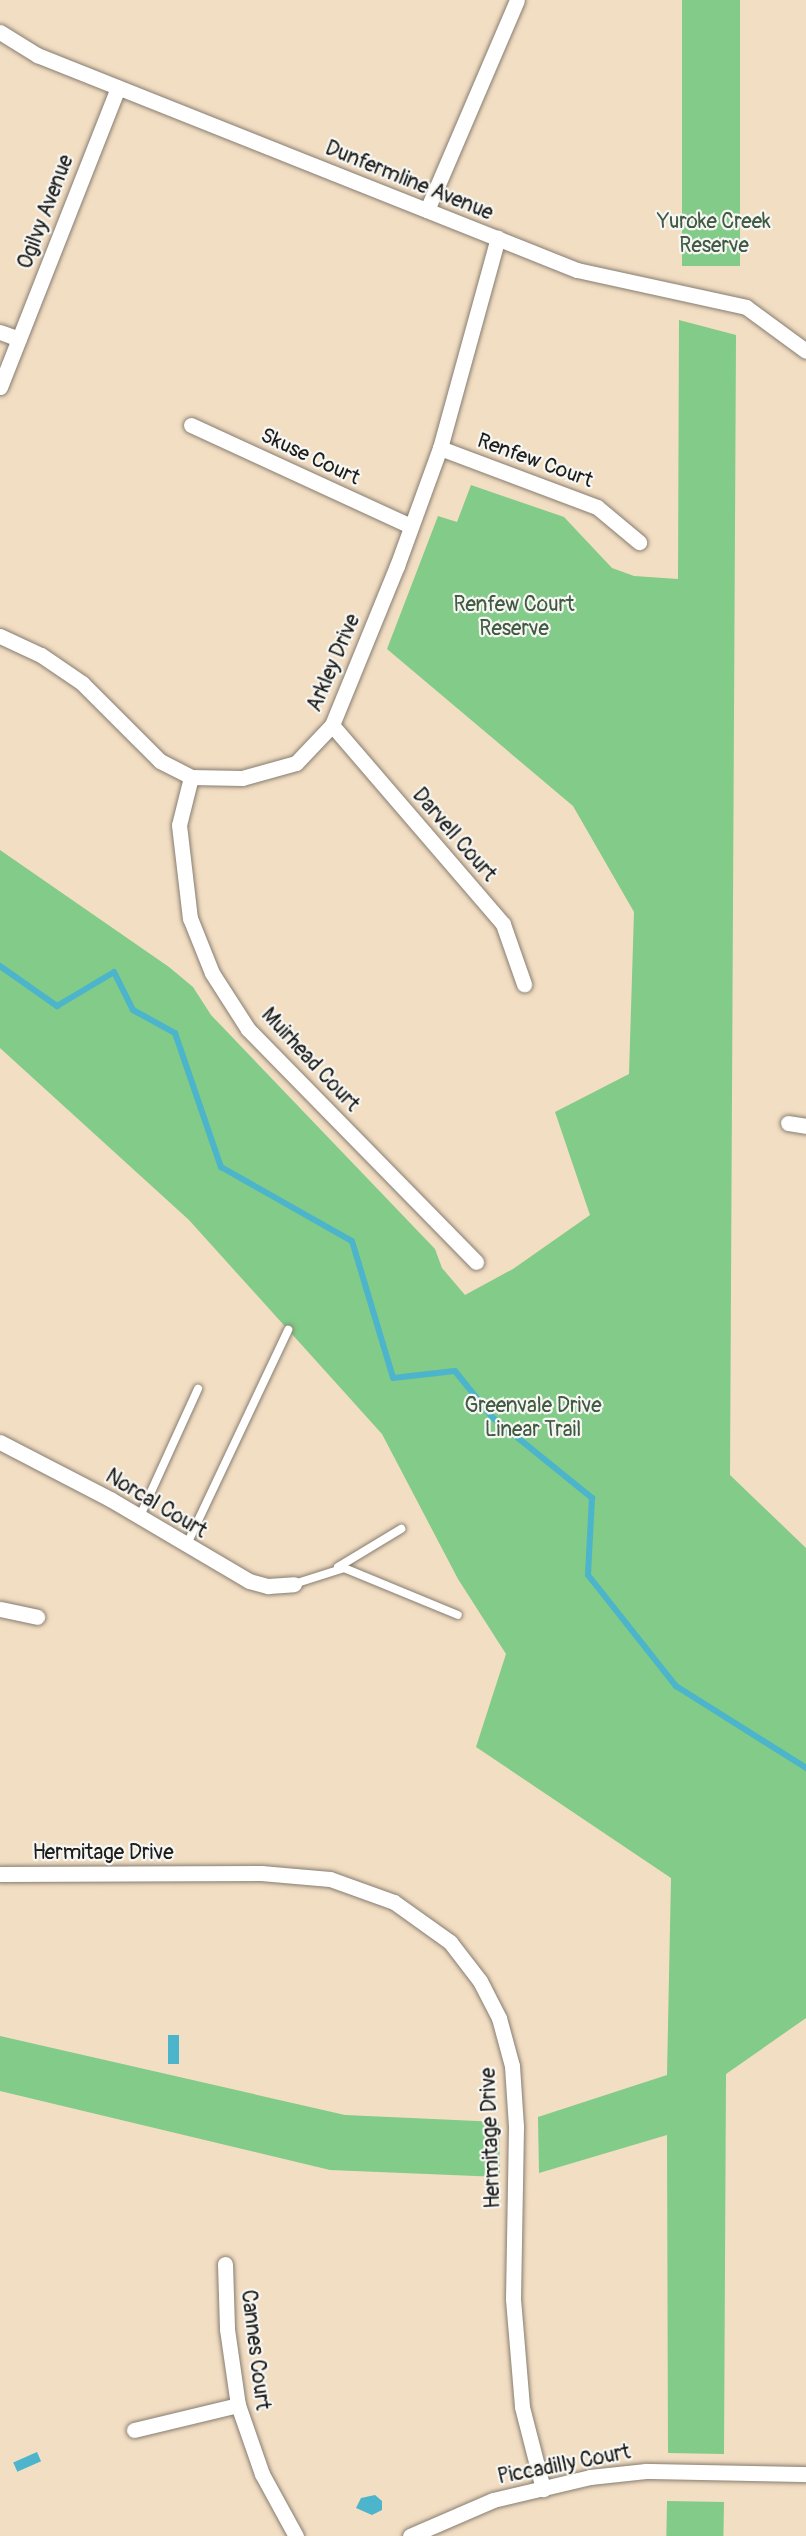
<!DOCTYPE html>
<html>
<head>
<meta charset="utf-8">
<style>
  body { margin:0 }
  #map { position:relative; width:806px; height:2536px; overflow:hidden; background:#f2dec3; font-family:Pangolin,sans-serif }
  div>[style] { position:absolute }
  [style*='--x'] { left:calc(var(--x)*1px); top:calc(var(--y)*1px); width:calc(var(--w)*1px); rotate:calc(var(--a)*1deg) }
  .green>* { inset:0; background:#82cb88; transform-origin:0 0 }
  .water>* { inset:0; background:#4cb4cb; transform-origin:0 0 }
  .stream>* { height:6px; margin:-3px; padding:0 3px; transform-origin:3px; border-radius:3px; background:#4cb4cb }
  .roads { filter:drop-shadow(0 0 2px #877d70) drop-shadow(0 0 2px #877d70) }
  .service>* { height:8px; margin:-4px; padding:0 4px; transform-origin:4px; border-radius:4px; background:#fff }
  .minor>* { height:15px; margin:-7.5px; padding:0 7.5px; transform-origin:7.5px; border-radius:7.5px; background:#fff }
  span { translate:-50% -50%; white-space:nowrap; text-align:center; line-height:1.15; -webkit-text-stroke:4.5px #f6f6f2; paint-order:stroke }
  .street-label { font-size:21px; color:#1c1c1c }
  .park-label { font-size:21px; color:#405942 }
</style>
</head>
<body>
<div id="map">
  <div class="green">
    <div style="left:682px;top:0;width:58px;height:266px"></div>
    <div style="clip-path:polygon(679px 320px,736px 335px,730px 1475px,806px 1548px,806px 2018px,726px 2074px,724px 2454px,668px 2453px,667px 2135px,539px 2173px,538px 2117px,667px 2075px,671px 1878px,476px 1747px,506px 1654px,458px 1579px,382px 1434px,189px 1220px,0 1048px,0 850px,169px 967px,193px 987px,211px 1015px,435px 1249px,442px 1268px,465px 1295px,513px 1269px,590px 1215px,555px 1112px,629px 1074px,634px 912px,573px 806px,387px 649px,438px 516px,457px 522px,471px 485px,564px 517px,612px 568px,634px 576px,678px 579px)"></div>
    <div style="clip-path:polygon(0 2036px,345px 2115px,499px 2122px,500px 2177px,330px 2170px,0 2091px)"></div>
    <div style="left:667px;top:2501px;width:57px;height:35px;rotate:1deg"></div>
  </div>
  <div class="water">
    <div style="left:168px;top:2035px;width:11px;height:29px"></div>
    <div style="left:37px;top:2452px;width:10px;height:26px;rotate:66deg"></div>
    <div style="clip-path:polygon(375px 2495px,382px 2501px,382px 2510px,372px 2515px,356px 2508px,361px 2498px)"></div>
  </div>
  <div class="stream">
    <div style="--x:0;--y:966;--w:70;--a:35.1"></div>
    <div style="--x:57;--y:1006;--w:66;--a:-30.8"></div>
    <div style="--x:114;--y:972;--w:42;--a:63.4"></div>
    <div style="--x:133;--y:1010;--w:48;--a:28.7"></div>
    <div style="--x:175;--y:1033;--w:142;--a:71.1"></div>
    <div style="--x:221;--y:1167;--w:150;--a:29.5"></div>
    <div style="--x:352;--y:1241;--w:143;--a:73.3"></div>
    <div style="--x:393;--y:1378;--w:62;--a:-6.4"></div>
    <div style="--x:455;--y:1371;--w:59;--a:51.2"></div>
    <div style="--x:492;--y:1417;--w:129;--a:39"></div>
    <div style="--x:592;--y:1498;--w:77;--a:93"></div>
    <div style="--x:588;--y:1575;--w:142;--a:51.6"></div>
    <div style="--x:676;--y:1686;--w:154;--a:32.2"></div>
  </div>
  <div class="roads">
    <div class="service">
      <div style="--x:140;--y:1516;--w:140;--a:-65.5"></div>
      <div style="--x:187;--y:1544;--w:237;--a:-64.7"></div>
      <div style="--x:338;--y:1567;--w:74;--a:-31.1"></div>
      <div style="--x:294;--y:1584;--w:52;--a:-17.7"></div>
      <div style="--x:344;--y:1568;--w:123;--a:22.4"></div>
    </div>
    <div class="minor">
      <div style="--x:0;--y:32;--w:44;--a:31.9"></div>
      <div style="--x:37;--y:55;--w:581;--a:21.71"></div>
      <div style="--x:577;--y:270;--w:173;--a:12.3"></div>
      <div style="--x:746;--y:307;--w:74;--a:36.3"></div>
      <div style="--x:427;--y:210;--w:228;--a:-66.8"></div>
      <div style="--x:0;--y:332;--w:20;--a:20"></div>
      <div style="--x:0;--y:387;--w:322;--a:-68.5"></div>
      <div style="--x:191;--y:425;--w:242;--a:24.7"></div>
      <div style="--x:440;--y:448;--w:168;--a:20.6"></div>
      <div style="--x:597;--y:507;--w:55;--a:39.8"></div>
      <div style="--x:0;--y:636;--w:45;--a:24.9"></div>
      <div style="--x:41;--y:655;--w:50;--a:34.3"></div>
      <div style="--x:82;--y:683;--w:110;--a:45"></div>
      <div style="--x:160;--y:761;--w:35;--a:27"></div>
      <div style="--x:191;--y:777;--w:51;--a:1.1"></div>
      <div style="--x:242;--y:778;--w:56;--a:-15.5"></div>
      <div style="--x:296;--y:763;--w:52;--a:-46.5"></div>
      <div style="--x:332;--y:725;--w:172;--a:-67.8"></div>
      <div style="--x:397;--y:566;--w:126;--a:-70"></div>
      <div style="--x:440;--y:448;--w:218;--a:-74.6"></div>
      <div style="--x:332;--y:725;--w:262;--a:49.3"></div>
      <div style="--x:503;--y:924;--w:64;--a:70.7"></div>
      <div style="--x:191;--y:777;--w:49;--a:104"></div>
      <div style="--x:179;--y:825;--w:94;--a:83.3"></div>
      <div style="--x:190;--y:918;--w:59;--a:68.2"></div>
      <div style="--x:212;--y:973;--w:67;--a:57.3"></div>
      <div style="--x:248;--y:1029;--w:326;--a:45.6"></div>
      <div style="--x:788;--y:1123;--w:18;--a:9"></div>
      <div style="--x:0;--y:1442;--w:124;--a:27.4"></div>
      <div style="--x:110;--y:1499;--w:161;--a:30.5"></div>
      <div style="--x:249;--y:1581;--w:20;--a:15"></div>
      <div style="--x:268;--y:1586;--w:26;--a:-4"></div>
      <div style="--x:0;--y:1609;--w:38;--a:12"></div>
      <div style="--x:0;--y:1874;--w:261;--a:-0.2"></div>
      <div style="--x:261;--y:1873;--w:69;--a:5"></div>
      <div style="--x:330;--y:1879;--w:68;--a:19.8"></div>
      <div style="--x:394;--y:1902;--w:69;--a:35.5"></div>
      <div style="--x:450;--y:1942;--w:49;--a:52.4"></div>
      <div style="--x:480;--y:1981;--w:42;--a:62.8"></div>
      <div style="--x:499;--y:2018;--w:50;--a:74.8"></div>
      <div style="--x:512;--y:2066;--w:61;--a:86.2"></div>
      <div style="--x:516;--y:2127;--w:172;--a:91"></div>
      <div style="--x:513;--y:2299;--w:108;--a:85.2"></div>
      <div style="--x:522;--y:2407;--w:85;--a:75.6"></div>
      <div style="--x:225;--y:2264;--w:65;--a:88.2"></div>
      <div style="--x:227;--y:2329;--w:77;--a:81.8"></div>
      <div style="--x:238;--y:2405;--w:73;--a:70.8"></div>
      <div style="--x:262;--y:2474;--w:71;--a:61.3"></div>
      <div style="--x:134;--y:2430;--w:107;--a:-13.5"></div>
      <div style="--x:410;--y:2536;--w:90;--a:-23.4"></div>
      <div style="--x:493;--y:2500;--w:100;--a:-13.3"></div>
      <div style="--x:590;--y:2477;--w:56;--a:-6.1"></div>
      <div style="--x:646;--y:2471;--w:160;--a:1.1"></div>
    </div>
  </div>
  <div class="street-label">
    <span style="left:409px;top:181px;rotate:22deg">Dunfermline Avenue</span>
    <span style="left:46px;top:212px;rotate:-69deg">Ogilvy Avenue</span>
    <span style="left:310px;top:457px;rotate:25deg">Skuse Court</span>
    <span style="left:535px;top:461px;rotate:20deg">Renfew Court</span>
    <span style="left:334px;top:663px;rotate:-67deg">Arkley Drive</span>
    <span style="left:454px;top:835px;rotate:49deg">Darvell Court</span>
    <span style="left:310px;top:1060px;rotate:47deg">Muirhead Court</span>
    <span style="left:156px;top:1504px;rotate:31deg">Norcal Court</span>
    <span style="left:103px;top:1853px">Hermitage Drive</span>
    <span style="left:491px;top:2138px;rotate:-92deg">Hermitage Drive</span>
    <span style="left:255px;top:2350px;rotate:83deg">Cannes Court</span>
    <span style="left:564px;top:2465px;rotate:-11deg">Piccadilly Court</span>
  </div>
  <div class="park-label">
    <span style="left:714px;top:234px">Yuroke Creek<br>Reserve</span>
    <span style="left:514px;top:617px">Renfew Court<br>Reserve</span>
    <span style="left:533px;top:1418px">Greenvale Drive<br>Linear Trail</span>
  </div>
</div>
</body>
</html>
